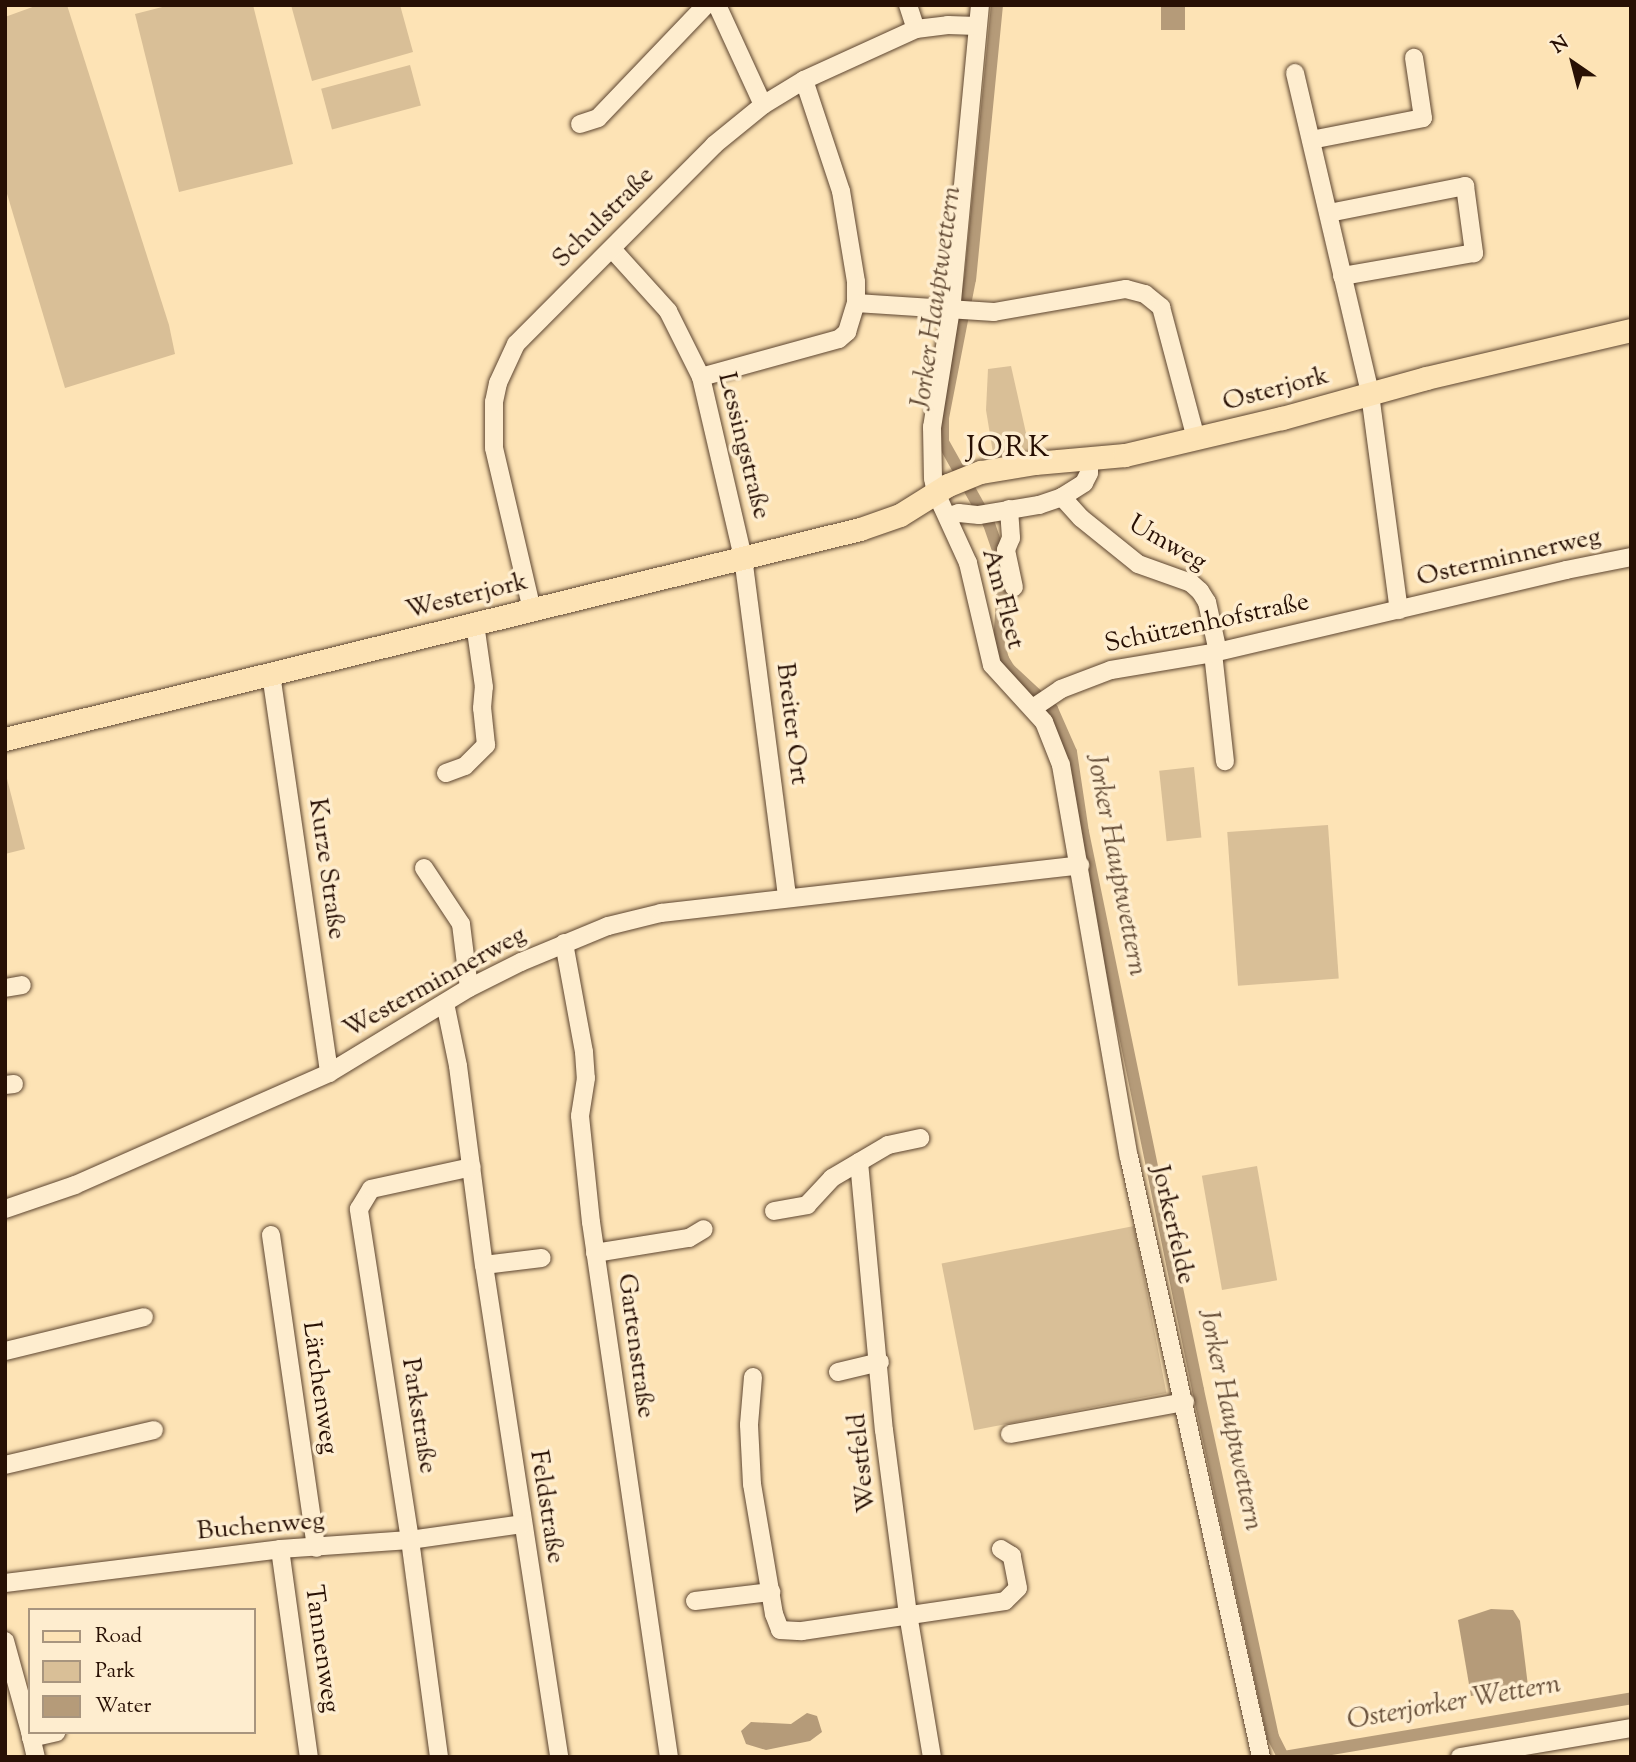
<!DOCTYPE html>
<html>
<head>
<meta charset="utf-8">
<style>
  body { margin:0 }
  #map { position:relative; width:1636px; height:1762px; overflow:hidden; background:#fde3b5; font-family:"Sorts Mill Goudy",serif }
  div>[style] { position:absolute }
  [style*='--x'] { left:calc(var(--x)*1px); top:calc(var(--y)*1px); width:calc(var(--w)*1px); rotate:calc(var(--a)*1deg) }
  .green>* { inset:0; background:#d9bf97; transform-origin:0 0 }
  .water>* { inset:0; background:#b59b79; transform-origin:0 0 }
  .canal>* { height:12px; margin:-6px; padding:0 6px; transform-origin:6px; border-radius:6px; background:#b59b79 }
  .roads { filter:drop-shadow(0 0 2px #5d4530) drop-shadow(0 0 2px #5d4530) }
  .minor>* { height:18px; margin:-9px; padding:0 9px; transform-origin:9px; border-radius:9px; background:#feedcf }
  .major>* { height:23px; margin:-11.5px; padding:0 11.5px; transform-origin:11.5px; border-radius:11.5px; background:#fde3b5 }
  span { translate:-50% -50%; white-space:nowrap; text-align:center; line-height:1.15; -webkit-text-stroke:7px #feedcf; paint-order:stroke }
  .street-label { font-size:26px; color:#281004 }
  .water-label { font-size:28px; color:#674f39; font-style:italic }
  .quarter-label { font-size:30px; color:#281004; letter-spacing:2px }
  .frame { position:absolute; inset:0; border:7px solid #281004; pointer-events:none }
  .legend { position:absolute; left:28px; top:1608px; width:228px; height:126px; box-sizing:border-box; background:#feedcf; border:2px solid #a8957e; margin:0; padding:9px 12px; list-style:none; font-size:21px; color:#281004 }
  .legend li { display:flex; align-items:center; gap:14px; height:35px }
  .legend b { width:35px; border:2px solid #a8957e }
  .north { position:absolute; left:1538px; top:28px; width:70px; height:70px; -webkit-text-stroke:5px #feedcf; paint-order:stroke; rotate:325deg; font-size:19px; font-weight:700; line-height:28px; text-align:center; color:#281004 }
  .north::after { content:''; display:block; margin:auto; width:24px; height:32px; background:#281004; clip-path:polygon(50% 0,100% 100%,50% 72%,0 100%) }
</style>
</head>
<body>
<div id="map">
  <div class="green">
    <div style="clip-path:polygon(38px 5px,67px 5px,169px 325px,175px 354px,65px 388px,5px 187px,5px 17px)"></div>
    <div style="clip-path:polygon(170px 5px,253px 5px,293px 164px,179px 192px,135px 14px)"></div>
    <div style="clip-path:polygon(291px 5px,400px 5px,413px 52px,312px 81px)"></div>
    <div style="left:410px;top:65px;width:42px;height:92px;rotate:75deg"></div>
    <div style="clip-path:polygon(1011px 366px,1030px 451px,994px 459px,986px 410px,988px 369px)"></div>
    <div style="left:1194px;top:767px;width:71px;height:35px;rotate:84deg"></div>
    <div style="clip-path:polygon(5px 771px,25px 849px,5px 854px)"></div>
    <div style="left:1328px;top:825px;width:154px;height:101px;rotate:86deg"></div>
    <div style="left:1257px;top:1166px;width:116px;height:56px;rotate:80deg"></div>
    <div style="left:1134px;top:1226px;width:170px;height:196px;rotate:79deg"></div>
  </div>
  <div class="water">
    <div style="left:1161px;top:5px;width:24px;height:25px"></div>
    <div style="clip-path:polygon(1491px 1609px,1513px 1610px,1520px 1621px,1528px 1686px,1471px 1696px,1458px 1620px)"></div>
    <div style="clip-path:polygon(807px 1713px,817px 1716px,822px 1732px,810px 1741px,766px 1750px,746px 1744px,741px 1731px,751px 1722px,791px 1724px)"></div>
  </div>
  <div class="canal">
    <div style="--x:997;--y:5;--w:275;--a:95.6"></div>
    <div style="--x:970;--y:279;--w:142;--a:101"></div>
    <div style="--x:943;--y:418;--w:24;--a:90"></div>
    <div style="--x:943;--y:442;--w:94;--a:60.7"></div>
    <div style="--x:989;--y:524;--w:31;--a:71"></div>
    <div style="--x:999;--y:553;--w:31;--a:83"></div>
    <div style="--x:1003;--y:584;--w:61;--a:93.8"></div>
    <div style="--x:999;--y:645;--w:15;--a:74"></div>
    <div style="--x:1003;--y:659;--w:12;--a:59"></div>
    <div style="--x:1009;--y:669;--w:59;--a:42.9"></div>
    <div style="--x:1052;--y:709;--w:47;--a:66.2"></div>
    <div style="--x:1071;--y:752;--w:81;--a:81.5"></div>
    <div style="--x:1083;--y:832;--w:570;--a:78.35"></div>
    <div style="--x:1198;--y:1390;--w:355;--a:77.8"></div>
    <div style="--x:1273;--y:1737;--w:22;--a:63"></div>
    <div style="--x:1284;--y:1757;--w:352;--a:-9.6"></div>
  </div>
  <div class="roads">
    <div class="minor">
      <div style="--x:717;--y:5;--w:110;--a:65.3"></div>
      <div style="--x:908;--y:5;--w:25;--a:72"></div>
      <div style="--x:980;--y:5;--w:305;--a:95.4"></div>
      <div style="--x:951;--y:309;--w:120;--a:99.1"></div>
      <div style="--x:932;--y:427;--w:51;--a:88.9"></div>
      <div style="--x:933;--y:478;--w:15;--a:79"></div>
      <div style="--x:936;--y:493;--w:77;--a:65.4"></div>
      <div style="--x:968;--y:563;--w:105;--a:76.8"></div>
      <div style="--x:992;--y:665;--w:77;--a:47.6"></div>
      <div style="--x:1044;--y:722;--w:46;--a:68.4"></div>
      <div style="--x:1061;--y:765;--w:398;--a:80.2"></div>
      <div style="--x:1129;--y:1157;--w:614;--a:77.59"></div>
      <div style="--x:1295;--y:73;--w:330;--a:76.8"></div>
      <div style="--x:1370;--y:394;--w:218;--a:82.4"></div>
      <div style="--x:804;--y:80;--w:117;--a:71.6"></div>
      <div style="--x:841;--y:191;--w:92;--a:80.6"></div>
      <div style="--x:856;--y:282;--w:21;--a:90"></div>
      <div style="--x:856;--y:303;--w:138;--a:3.7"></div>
      <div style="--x:994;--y:312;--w:134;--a:-9.9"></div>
      <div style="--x:1126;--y:289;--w:20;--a:15"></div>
      <div style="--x:1145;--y:294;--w:21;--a:39"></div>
      <div style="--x:1161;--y:307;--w:137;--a:75.1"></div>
      <div style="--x:580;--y:124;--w:19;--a:-18"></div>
      <div style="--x:598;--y:118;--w:156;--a:-46.3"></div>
      <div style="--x:1311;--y:140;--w:114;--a:-11.1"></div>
      <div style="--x:1423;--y:118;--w:61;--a:-98.5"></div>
      <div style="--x:1329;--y:213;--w:139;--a:-11.2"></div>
      <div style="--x:1465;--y:186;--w:68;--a:82.3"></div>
      <div style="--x:1474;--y:253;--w:134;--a:170.1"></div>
      <div style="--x:612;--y:249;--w:84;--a:47.9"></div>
      <div style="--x:668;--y:311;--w:74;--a:63.4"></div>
      <div style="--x:701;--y:377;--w:185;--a:76.9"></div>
      <div style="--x:743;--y:557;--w:343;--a:82.6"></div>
      <div style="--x:701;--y:377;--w:143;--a:-15.4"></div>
      <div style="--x:839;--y:339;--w:11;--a:-41"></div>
      <div style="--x:847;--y:332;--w:30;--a:-73"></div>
      <div style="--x:1062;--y:497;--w:28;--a:48"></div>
      <div style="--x:1081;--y:518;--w:73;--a:38.9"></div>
      <div style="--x:1138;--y:564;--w:56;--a:19.7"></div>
      <div style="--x:1191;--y:583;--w:12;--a:42"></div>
      <div style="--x:1200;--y:591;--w:13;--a:58"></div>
      <div style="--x:1207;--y:602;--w:51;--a:77.6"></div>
      <div style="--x:1009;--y:509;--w:29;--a:86"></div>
      <div style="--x:1011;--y:538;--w:13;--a:113"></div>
      <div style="--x:1006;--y:550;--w:38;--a:78"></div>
      <div style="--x:949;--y:516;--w:10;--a:-17"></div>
      <div style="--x:959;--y:513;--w:20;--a:6"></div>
      <div style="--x:979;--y:515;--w:61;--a:-9.5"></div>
      <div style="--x:1039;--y:505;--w:24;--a:-19"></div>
      <div style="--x:1062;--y:497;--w:26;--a:-32"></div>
      <div style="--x:1084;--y:483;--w:11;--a:-63"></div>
      <div style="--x:1089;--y:473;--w:13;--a:-90"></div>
      <div style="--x:532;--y:610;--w:166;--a:-103.2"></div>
      <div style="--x:494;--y:448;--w:46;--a:-90"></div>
      <div style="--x:494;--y:402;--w:19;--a:-78"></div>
      <div style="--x:498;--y:383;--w:43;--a:-65.2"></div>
      <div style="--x:516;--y:344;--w:281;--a:-45.1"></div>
      <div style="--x:714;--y:145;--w:63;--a:-39.2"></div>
      <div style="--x:763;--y:105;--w:48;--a:-31.4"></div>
      <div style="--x:804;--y:80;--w:123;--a:-24.5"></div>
      <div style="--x:916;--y:29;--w:32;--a:-7"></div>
      <div style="--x:948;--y:25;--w:29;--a:2"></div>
      <div style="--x:1213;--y:653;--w:109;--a:83.7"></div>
      <div style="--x:271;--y:674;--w:403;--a:81.7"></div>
      <div style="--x:1033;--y:708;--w:34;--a:-34"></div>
      <div style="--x:1061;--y:689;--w:53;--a:-20.8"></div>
      <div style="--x:1111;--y:670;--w:103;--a:-9.5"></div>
      <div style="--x:1213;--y:653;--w:363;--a:-13.2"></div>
      <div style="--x:1566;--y:570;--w:66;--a:-11.3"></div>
      <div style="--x:446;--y:773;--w:20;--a:-20"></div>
      <div style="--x:465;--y:766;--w:30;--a:-45"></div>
      <div style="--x:486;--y:745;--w:37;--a:-96"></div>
      <div style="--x:482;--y:708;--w:21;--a:-85"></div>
      <div style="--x:484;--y:687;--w:64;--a:-98.1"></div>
      <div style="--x:424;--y:868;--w:67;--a:56.5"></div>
      <div style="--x:461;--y:924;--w:64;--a:82.9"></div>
      <div style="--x:564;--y:943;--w:111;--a:79.6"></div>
      <div style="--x:584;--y:1052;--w:26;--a:86"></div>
      <div style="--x:586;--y:1078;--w:38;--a:99"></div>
      <div style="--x:580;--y:1116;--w:107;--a:84.1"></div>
      <div style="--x:591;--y:1222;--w:541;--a:81.71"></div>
      <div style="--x:5;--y:988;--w:17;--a:-10"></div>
      <div style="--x:445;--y:1003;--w:64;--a:78.3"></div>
      <div style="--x:458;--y:1066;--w:201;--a:82.6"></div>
      <div style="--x:484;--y:1265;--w:498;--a:81.3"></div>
      <div style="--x:5;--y:1085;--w:9;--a:-6"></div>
      <div style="--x:859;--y:1162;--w:269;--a:84.7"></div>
      <div style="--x:884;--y:1430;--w:186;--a:82.6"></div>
      <div style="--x:908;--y:1614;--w:145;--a:80.5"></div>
      <div style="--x:5;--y:1209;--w:74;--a:-18.9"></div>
      <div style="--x:75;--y:1185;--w:278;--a:-23.8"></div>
      <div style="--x:329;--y:1073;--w:164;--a:-31.3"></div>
      <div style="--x:469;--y:988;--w:58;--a:-26.6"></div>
      <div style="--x:521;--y:962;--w:94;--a:-22.5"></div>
      <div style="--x:608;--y:926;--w:55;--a:-13.8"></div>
      <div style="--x:661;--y:913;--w:422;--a:-6.5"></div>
      <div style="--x:774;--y:1211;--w:34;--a:-10"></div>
      <div style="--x:807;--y:1205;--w:37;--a:-47"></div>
      <div style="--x:832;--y:1178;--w:65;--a:-30.5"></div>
      <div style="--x:888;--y:1145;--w:33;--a:-12"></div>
      <div style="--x:271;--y:1235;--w:316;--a:81.8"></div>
      <div style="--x:595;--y:1253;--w:95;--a:-9.1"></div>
      <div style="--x:689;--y:1238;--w:17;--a:-31"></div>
      <div style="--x:484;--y:1265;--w:58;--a:-6.9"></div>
      <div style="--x:5;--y:1351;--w:143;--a:-13.7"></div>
      <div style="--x:838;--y:1372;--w:43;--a:-13.4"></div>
      <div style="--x:753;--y:1377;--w:48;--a:94.8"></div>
      <div style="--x:749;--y:1425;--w:59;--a:87.1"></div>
      <div style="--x:752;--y:1484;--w:132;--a:80.4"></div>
      <div style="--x:774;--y:1614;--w:17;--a:69"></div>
      <div style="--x:780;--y:1630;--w:22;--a:3"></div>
      <div style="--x:802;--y:1631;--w:205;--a:-8.4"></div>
      <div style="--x:1005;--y:1601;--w:18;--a:-45"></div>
      <div style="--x:1018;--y:1588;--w:33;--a:-101"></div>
      <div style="--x:1012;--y:1556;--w:13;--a:-148"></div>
      <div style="--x:1010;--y:1434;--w:178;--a:-10.4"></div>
      <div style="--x:5;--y:1465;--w:153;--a:-13.2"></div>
      <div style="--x:280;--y:1549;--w:210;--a:82.1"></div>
      <div style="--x:5;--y:1583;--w:277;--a:-7"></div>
      <div style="--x:280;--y:1549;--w:130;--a:-4"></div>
      <div style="--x:410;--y:1540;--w:113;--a:-8.1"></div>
      <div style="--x:695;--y:1601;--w:77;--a:-6.8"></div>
      <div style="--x:5;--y:1641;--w:94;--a:74.6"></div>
      <div style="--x:30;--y:1732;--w:26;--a:77"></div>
      <div style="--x:31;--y:1738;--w:26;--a:-13"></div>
      <div style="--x:439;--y:1757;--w:219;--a:-97.6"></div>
      <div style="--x:410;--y:1540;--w:335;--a:-98.8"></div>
      <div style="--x:359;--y:1209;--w:23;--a:-59"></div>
      <div style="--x:371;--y:1189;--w:103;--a:-12.3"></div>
      <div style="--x:1460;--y:1757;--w:173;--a:-9.6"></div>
    </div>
    <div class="major">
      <div style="--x:5;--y:739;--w:880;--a:-13.8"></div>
      <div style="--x:860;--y:529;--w:42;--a:-19.3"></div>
      <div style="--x:900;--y:515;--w:57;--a:-32"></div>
      <div style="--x:948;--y:485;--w:35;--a:-22"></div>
      <div style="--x:981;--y:472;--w:55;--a:-9.5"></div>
      <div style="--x:1035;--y:463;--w:90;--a:-5.1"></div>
      <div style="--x:1125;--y:455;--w:161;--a:-13.3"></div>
      <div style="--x:1282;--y:418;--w:149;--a:-15.5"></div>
      <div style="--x:1426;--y:378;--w:211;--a:-13.2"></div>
    </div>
  </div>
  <div class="street-label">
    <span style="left:604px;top:218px;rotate:-45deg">Schulstraße</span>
    <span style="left:1276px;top:390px;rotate:-15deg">Osterjork</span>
    <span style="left:743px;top:446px;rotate:76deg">Lessingstraße</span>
    <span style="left:1167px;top:544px;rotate:30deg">Umweg</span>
    <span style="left:1509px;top:558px;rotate:-13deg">Osterminnerweg</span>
    <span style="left:467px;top:597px;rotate:-14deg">Westerjork</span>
    <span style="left:1002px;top:599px;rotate:75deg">Am Fleet</span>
    <span style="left:1207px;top:624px;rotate:-12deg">Schützenhofstraße</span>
    <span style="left:791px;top:724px;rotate:83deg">Breiter Ort</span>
    <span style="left:326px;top:869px;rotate:82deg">Kurze Straße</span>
    <span style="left:435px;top:983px;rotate:-29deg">Westerminnerweg</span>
    <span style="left:1172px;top:1225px;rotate:77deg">Jorkerfelde</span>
    <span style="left:635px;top:1346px;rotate:82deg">Gartenstraße</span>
    <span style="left:319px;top:1388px;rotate:82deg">Lärchenweg</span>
    <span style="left:418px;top:1416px;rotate:81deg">Parkstraße</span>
    <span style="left:863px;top:1463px;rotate:-96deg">Westfeld</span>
    <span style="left:546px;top:1507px;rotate:81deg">Feldstraße</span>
    <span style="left:261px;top:1527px;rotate:-5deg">Buchenweg</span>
    <span style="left:321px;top:1649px;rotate:82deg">Tannenweg</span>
  </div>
  <div class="water-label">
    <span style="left:937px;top:298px;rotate:-82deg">Jorker Hauptwettern</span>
    <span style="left:1116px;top:865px;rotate:79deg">Jorker Hauptwettern</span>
    <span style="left:1230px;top:1420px;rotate:78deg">Jorker Hauptwettern</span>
    <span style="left:1454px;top:1703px;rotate:-10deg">Osterjorker Wettern</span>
  </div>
  <div class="quarter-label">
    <span style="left:1009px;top:449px">JORK</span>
  </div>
  <div class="frame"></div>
  <ul class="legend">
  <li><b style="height:9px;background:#fde3b5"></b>Road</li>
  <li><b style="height:19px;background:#d9bf97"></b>Park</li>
  <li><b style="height:19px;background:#b59b79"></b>Water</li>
  </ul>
  <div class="north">N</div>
</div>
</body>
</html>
